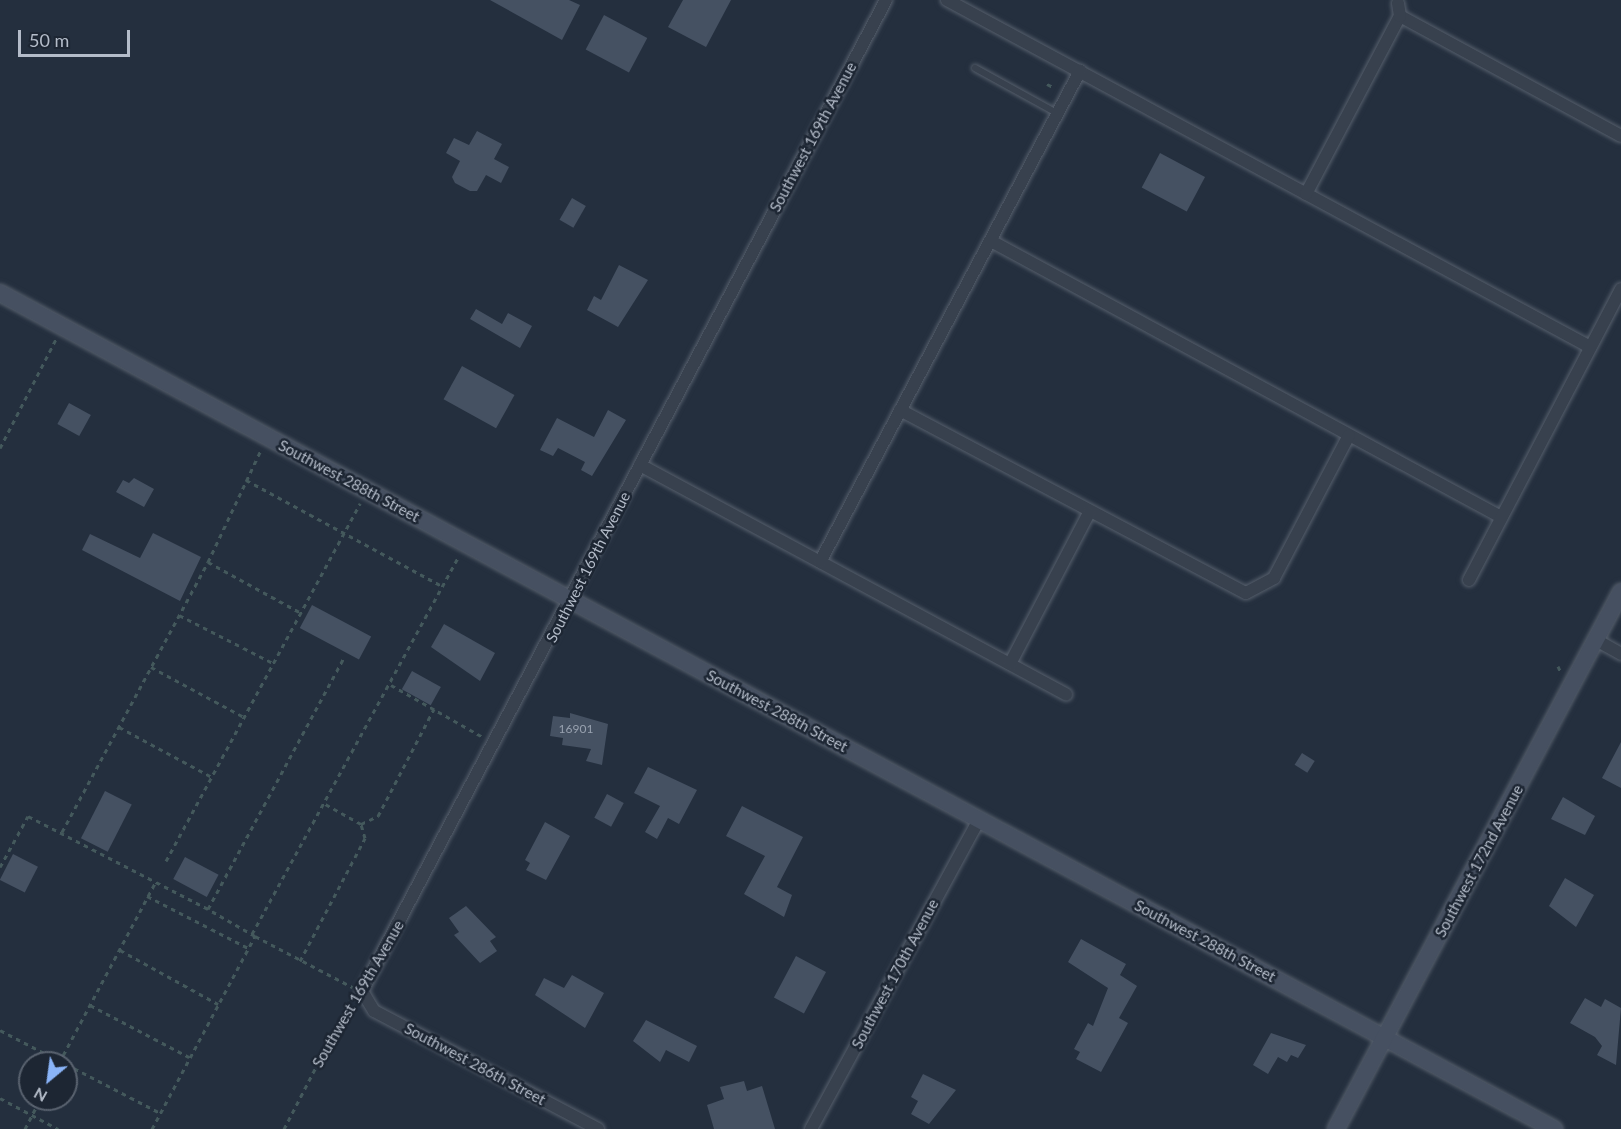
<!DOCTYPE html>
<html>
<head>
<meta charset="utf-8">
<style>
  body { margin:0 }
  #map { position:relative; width:1621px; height:1129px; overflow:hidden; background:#242f3e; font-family:Lato,sans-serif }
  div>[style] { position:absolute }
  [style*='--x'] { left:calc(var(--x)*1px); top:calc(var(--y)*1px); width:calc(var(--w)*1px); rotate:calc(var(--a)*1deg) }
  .building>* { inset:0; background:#455162; transform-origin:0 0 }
  .path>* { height:3px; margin-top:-1.5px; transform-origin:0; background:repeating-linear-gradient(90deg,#44595c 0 4.5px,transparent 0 9px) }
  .roads { filter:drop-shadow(0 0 2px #565f6c) drop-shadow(0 0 2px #565f6c) }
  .lane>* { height:6px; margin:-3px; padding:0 3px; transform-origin:3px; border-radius:3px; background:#38414e }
  .street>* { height:12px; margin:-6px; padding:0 6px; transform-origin:6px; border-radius:6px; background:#38414e }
  .secondary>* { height:16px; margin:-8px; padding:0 8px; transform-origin:8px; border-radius:8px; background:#465061 }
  span { translate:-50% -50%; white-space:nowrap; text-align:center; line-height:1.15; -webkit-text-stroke:5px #1d2633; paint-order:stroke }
  .number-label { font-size:12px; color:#98a1af }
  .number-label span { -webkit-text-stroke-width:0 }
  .street-label { font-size:15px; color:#b4bcc9 }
  .north { position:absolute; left:18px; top:1051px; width:60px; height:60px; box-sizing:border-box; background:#1d2633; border:2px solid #59626f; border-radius:50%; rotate:209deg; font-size:16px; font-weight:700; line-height:24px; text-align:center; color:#b4bcc9 }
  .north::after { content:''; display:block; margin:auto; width:21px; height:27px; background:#8ab4f8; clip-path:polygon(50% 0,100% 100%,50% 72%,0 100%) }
  .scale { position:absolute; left:18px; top:30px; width:112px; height:27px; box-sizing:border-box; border:3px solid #b4bcc9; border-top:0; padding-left:8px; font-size:18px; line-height:21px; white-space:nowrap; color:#b4bcc9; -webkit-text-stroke:4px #1d2633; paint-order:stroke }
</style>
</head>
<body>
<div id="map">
  <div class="building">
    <div style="clip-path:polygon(490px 0,569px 0,580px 5px,562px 40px)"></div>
    <div style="clip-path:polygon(683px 0,731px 0,706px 47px,668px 27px)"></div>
    <div style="left:604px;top:15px;width:49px;height:39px;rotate:28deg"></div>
    <div style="clip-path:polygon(477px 131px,502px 144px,494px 159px,509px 167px,501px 183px,486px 175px,477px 191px,470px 191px,455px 183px,452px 177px,460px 161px,446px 153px,454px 138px,469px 145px)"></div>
    <div style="left:1160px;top:153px;width:51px;height:39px;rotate:28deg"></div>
    <div style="left:572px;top:198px;width:16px;height:25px;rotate:30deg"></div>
    <div style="clip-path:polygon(619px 265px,648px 280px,618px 327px,587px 310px,594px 296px,601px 300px)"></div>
    <div style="clip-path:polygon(476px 309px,502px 324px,508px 313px,532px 326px,520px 348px,470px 319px)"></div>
    <div style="left:462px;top:366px;width:60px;height:38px;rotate:29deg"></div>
    <div style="left:69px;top:403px;width:25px;height:24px;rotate:29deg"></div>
    <div style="clip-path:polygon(608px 410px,626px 420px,592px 476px,581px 470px,585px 462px,558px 448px,553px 456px,540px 450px,557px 418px,594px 437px)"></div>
    <div style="clip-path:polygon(134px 478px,154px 489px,144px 507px,116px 492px,123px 480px,129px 483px)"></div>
    <div style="clip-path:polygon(153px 533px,201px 557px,180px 601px,82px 550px,90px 534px,140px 558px)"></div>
    <div style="left:312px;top:605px;width:67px;height:26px;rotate:28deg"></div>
    <div style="clip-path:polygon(444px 624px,495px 653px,480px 681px,431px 647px)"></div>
    <div style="left:412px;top:671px;width:33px;height:21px;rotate:29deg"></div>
    <div style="clip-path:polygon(570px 713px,608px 724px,602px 765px,586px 761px,591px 749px,562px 745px,563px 738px,550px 736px,553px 716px,570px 718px)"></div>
    <div style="clip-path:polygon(1621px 742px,1621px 788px,1602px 778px)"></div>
    <div style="left:1302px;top:753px;width:15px;height:14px;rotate:32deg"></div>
    <div style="clip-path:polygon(648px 767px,697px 790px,679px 824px,668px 818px,657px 839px,645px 832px,660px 806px,634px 793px)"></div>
    <div style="left:105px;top:791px;width:30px;height:53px;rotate:27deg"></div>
    <div style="left:607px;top:794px;width:19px;height:27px;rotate:28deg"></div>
    <div style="clip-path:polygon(1563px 797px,1595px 816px,1585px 835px,1551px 819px)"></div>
    <div style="clip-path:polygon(742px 806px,803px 837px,777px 887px,792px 895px,784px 917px,744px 894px,765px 856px,726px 836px)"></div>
    <div style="clip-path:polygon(545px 822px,570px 836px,546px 880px,526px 870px,530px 863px,525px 860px)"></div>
    <div style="left:13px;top:854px;width:28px;height:29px;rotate:27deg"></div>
    <div style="left:185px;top:857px;width:38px;height:25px;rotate:28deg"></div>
    <div style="clip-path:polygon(1565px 878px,1594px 895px,1576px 927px,1549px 906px)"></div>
    <div style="clip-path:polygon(466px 906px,496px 937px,490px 941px,497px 951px,480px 963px,454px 935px,459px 932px,449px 918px)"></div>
    <div style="clip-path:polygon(1081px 939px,1126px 964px,1120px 975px,1137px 986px,1119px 1018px,1128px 1023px,1101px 1072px,1076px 1059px,1080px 1052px,1074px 1049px,1088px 1023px,1093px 1026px,1108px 988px,1068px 962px)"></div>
    <div style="left:796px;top:956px;width:34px;height:47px;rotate:28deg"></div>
    <div style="clip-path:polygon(572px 975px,604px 993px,585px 1028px,535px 995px,544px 978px,564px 988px)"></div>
    <div style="clip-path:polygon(1585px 998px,1601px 1007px,1605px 999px,1621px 1008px,1616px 1065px,1597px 1055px,1602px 1046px,1595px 1037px,1570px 1023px)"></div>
    <div style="clip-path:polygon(646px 1020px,697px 1046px,689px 1062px,666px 1050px,660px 1062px,633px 1041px)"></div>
    <div style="clip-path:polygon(1271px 1033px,1306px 1045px,1298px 1058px,1291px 1055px,1287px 1062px,1278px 1057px,1268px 1074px,1253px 1065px)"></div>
    <div style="clip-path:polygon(923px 1074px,956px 1090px,929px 1124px,911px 1114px,918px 1101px,911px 1097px)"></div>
    <div style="clip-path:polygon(744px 1081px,747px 1091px,762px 1086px,775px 1129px,714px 1129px,707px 1105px,724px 1099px,720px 1087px)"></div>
  </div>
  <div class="path">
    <div style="--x:1047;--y:84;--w:7;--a:27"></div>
    <div style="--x:0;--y:448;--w:123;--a:-62.8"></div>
    <div style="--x:246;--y:480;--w:223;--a:28.4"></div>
    <div style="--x:208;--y:562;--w:106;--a:28.7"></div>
    <div style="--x:179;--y:615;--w:106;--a:27.1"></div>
    <div style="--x:1558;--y:666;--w:8;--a:67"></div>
    <div style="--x:151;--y:667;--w:106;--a:28.3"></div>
    <div style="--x:391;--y:685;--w:106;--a:29.5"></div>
    <div style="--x:119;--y:727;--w:106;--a:28.3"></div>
    <div style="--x:361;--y:824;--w:19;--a:-25"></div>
    <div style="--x:378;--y:816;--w:121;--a:-62.4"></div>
    <div style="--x:62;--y:832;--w:307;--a:-61.6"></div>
    <div style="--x:208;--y:562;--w:124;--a:-64.7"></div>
    <div style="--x:166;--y:861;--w:407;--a:-61.5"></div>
    <div style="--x:0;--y:867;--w:58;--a:-61.2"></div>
    <div style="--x:28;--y:816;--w:203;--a:27.3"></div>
    <div style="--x:147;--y:896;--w:114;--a:27.2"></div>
    <div style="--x:252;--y:934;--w:430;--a:-61.3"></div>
    <div style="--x:255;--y:936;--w:110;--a:27.7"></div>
    <div style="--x:120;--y:950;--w:112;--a:28.9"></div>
    <div style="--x:300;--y:961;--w:139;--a:-62.1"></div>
    <div style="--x:365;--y:838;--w:15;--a:-106"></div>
    <div style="--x:361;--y:824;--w:41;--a:-150.9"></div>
    <div style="--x:90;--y:1005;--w:112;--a:27.7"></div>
    <div style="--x:0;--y:1030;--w:71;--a:27.6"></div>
    <div style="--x:59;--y:1063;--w:206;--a:-61.9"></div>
    <div style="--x:66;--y:1064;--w:106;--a:27.5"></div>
    <div style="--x:0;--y:1098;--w:66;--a:28.1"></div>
    <div style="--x:25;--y:1129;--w:34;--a:-63"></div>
    <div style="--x:152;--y:1129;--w:219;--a:-61.9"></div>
    <div style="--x:255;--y:936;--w:54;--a:-150.1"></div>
    <div style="--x:208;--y:909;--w:284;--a:-61.6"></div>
    <div style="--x:284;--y:1129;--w:146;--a:-62.7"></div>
  </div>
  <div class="roads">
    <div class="lane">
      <div style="--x:975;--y:68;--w:94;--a:28.8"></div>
    </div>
    <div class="street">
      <div style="--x:947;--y:0;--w:731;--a:28.35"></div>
      <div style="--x:1400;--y:16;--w:251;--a:28.5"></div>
      <div style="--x:1306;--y:194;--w:201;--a:-62.2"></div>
      <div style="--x:1400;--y:16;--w:13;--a:-99"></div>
      <div style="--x:991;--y:241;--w:580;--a:28.42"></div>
      <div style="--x:900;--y:410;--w:391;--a:27.9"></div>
      <div style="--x:1246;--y:593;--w:32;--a:-28"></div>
      <div style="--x:1274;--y:578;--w:161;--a:-62.3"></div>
      <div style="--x:640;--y:465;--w:484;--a:28.3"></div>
      <div style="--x:820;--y:562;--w:556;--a:-62.1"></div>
      <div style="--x:1469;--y:580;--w:328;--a:-62.4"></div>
      <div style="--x:1596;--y:640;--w:29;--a:29"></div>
      <div style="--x:1010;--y:664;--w:170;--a:-62.4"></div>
      <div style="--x:598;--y:1129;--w:253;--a:-152.2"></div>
      <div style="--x:374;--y:1011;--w:23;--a:-121"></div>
      <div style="--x:362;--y:991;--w:1121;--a:-62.13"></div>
      <div style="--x:811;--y:1129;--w:353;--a:-61.5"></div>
    </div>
    <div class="secondary">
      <div style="--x:0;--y:293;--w:1765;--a:28.28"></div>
      <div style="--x:1336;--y:1129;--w:608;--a:-62.04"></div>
    </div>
  </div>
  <div class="number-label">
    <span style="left:576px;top:729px">16901</span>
  </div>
  <div class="street-label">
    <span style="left:813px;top:137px;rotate:-62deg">Southwest 169th Avenue</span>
    <span style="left:349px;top:481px;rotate:28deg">Southwest 288th Street</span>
    <span style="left:588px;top:567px;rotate:-63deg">Southwest 169th Avenue</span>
    <span style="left:777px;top:711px;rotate:28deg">Southwest 288th Street</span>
    <span style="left:1479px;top:861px;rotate:-62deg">Southwest 172nd Avenue</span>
    <span style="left:1205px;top:941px;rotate:28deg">Southwest 288th Street</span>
    <span style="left:895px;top:974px;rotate:-62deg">Southwest 170th Avenue</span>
    <span style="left:358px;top:994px;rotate:-60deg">Southwest 169th Avenue</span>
    <span style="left:475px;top:1064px;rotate:28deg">Southwest 286th Street</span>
  </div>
  <div class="north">N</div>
  <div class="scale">50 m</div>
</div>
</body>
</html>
